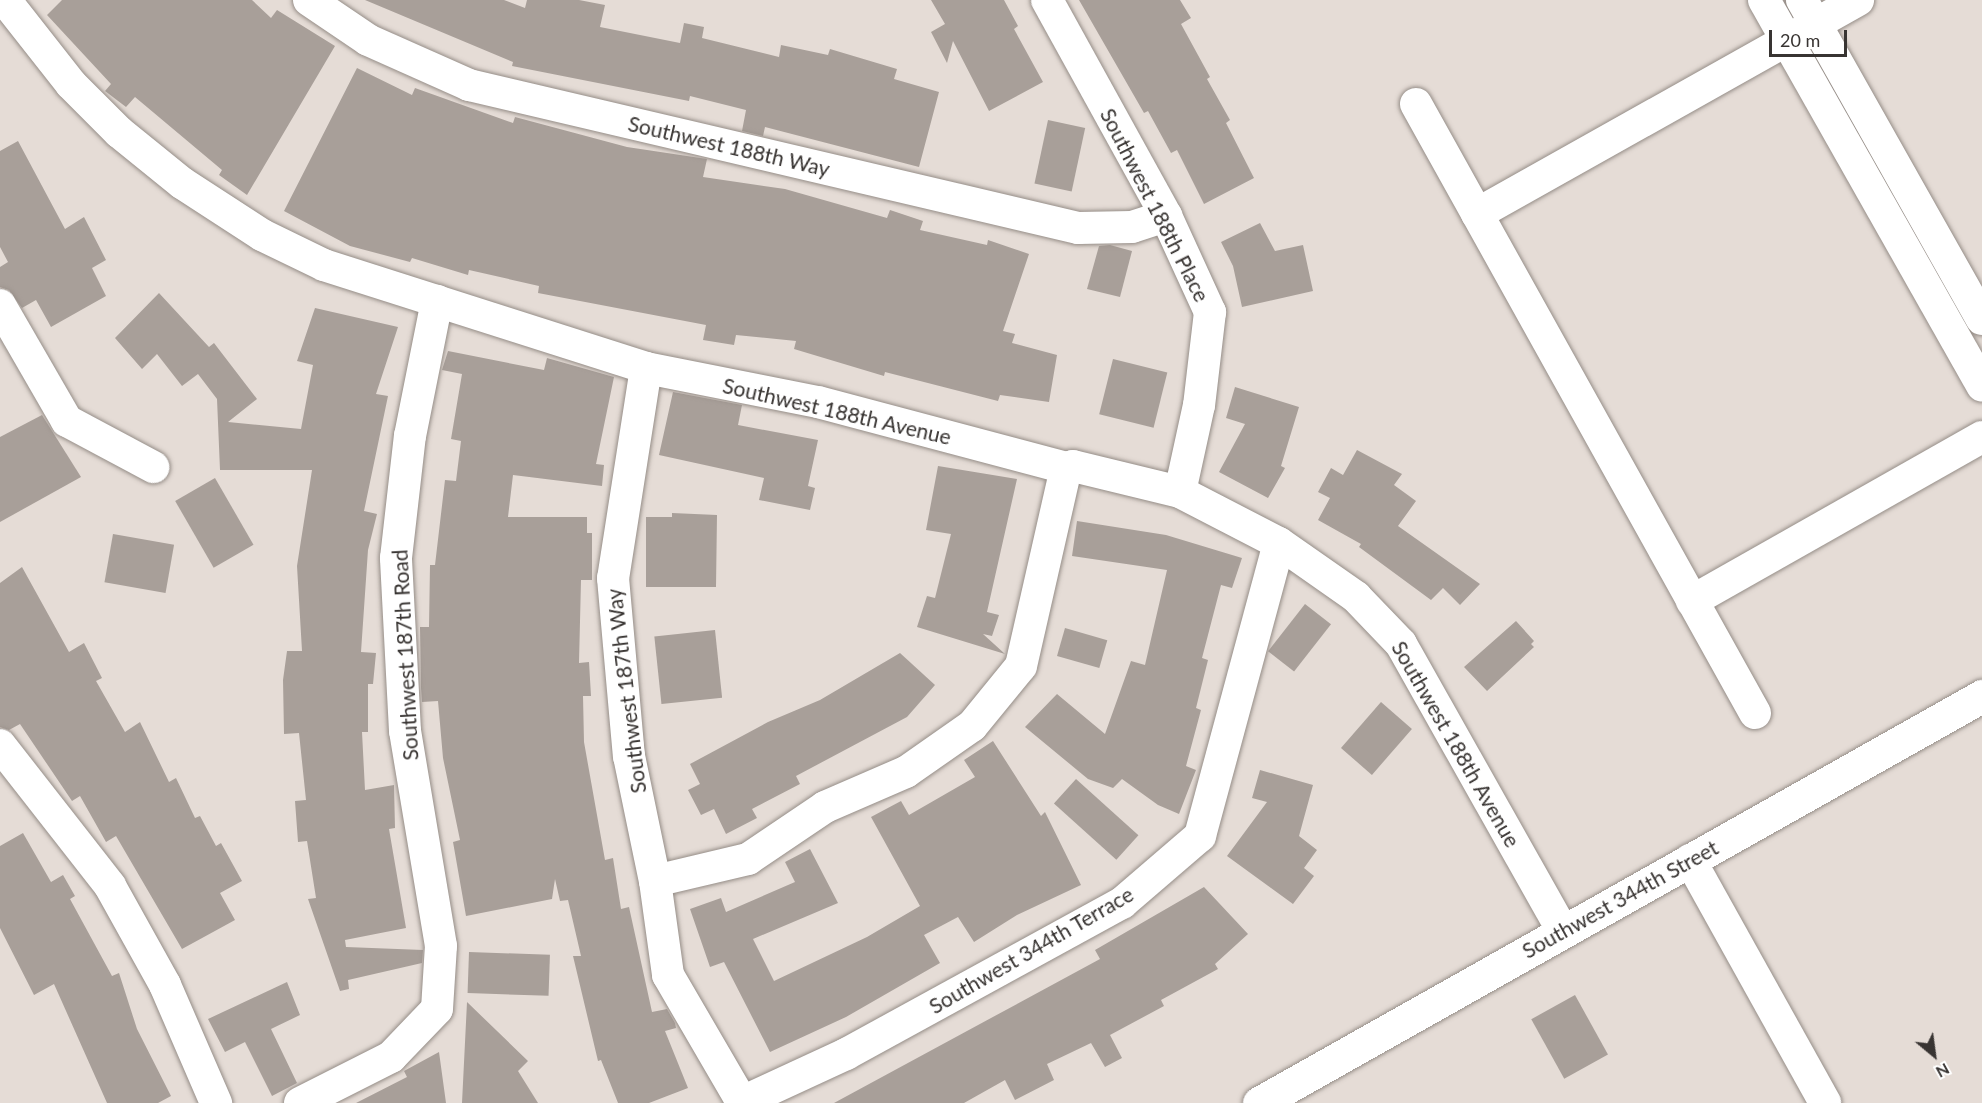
<!DOCTYPE html>
<html>
<head>
<meta charset="utf-8">
<style>
  body { margin:0 }
  #map { position:relative; width:1982px; height:1103px; overflow:hidden; background:#e5dcd6; font-family:Lato,sans-serif }
  div>[style] { position:absolute }
  [style*='--x'] { left:calc(var(--x)*1px); top:calc(var(--y)*1px); width:calc(var(--w)*1px); rotate:calc(var(--a)*1deg) }
  .building>* { inset:0; background:#a89f99; transform-origin:0 0 }
  .roads { filter:drop-shadow(0 0 2px #958d87) drop-shadow(0 0 2px #958d87) }
  .minor>* { height:32px; margin:-16px; padding:0 16px; transform-origin:16px; border-radius:16px; background:#fff }
  .secondary>* { height:33px; margin:-16.5px; padding:0 16.5px; transform-origin:16.5px; border-radius:16.5px; background:#fff }
  span { translate:-50% -50%; white-space:nowrap; text-align:center; line-height:1.15; -webkit-text-stroke:6px #fff; paint-order:stroke }
  .street-label { font-size:21px; color:#383432 }
  .north { position:absolute; left:1904px; top:1025px; width:60px; height:60px; -webkit-text-stroke:4px #fff; paint-order:stroke; rotate:151deg; font-size:16px; font-weight:700; line-height:24px; text-align:center; color:#383432 }
  .north::after { content:''; display:block; margin:auto; width:21px; height:27px; background:#383432; clip-path:polygon(50% 0,100% 100%,50% 72%,0 100%) }
  .scale { position:absolute; left:1769px; top:30px; width:78px; height:27px; box-sizing:border-box; border:3px solid #383432; border-top:0; padding-left:8px; font-size:18px; line-height:21px; white-space:nowrap; color:#383432; -webkit-text-stroke:4px #fff; paint-order:stroke }
</style>
</head>
<body>
<div id="map">
  <div class="building">
    <div style="clip-path:polygon(62px 0,252px 0,271px 18px,277px 10px,335px 46px,247px 195px,219px 175px,222px 170px,135px 97px,126px 107px,105px 91px,111px 84px,47px 15px)"></div>
    <div style="clip-path:polygon(365px 0,504px 0,525px 8px,527px 0,579px 0,605px 5px,600px 27px,680px 43px,684px 23px,704px 27px,702px 38px,779px 57px,781px 45px,828px 55px,830px 49px,897px 69px,894px 79px,939px 92px,919px 167px,765px 127px,763px 136px,742px 131px,746px 110px,690px 96px,689px 101px,512px 66px,513px 62px)"></div>
    <div style="clip-path:polygon(931px 0,1004px 0,1018px 26px,1014px 29px,1043px 82px,989px 111px,953px 41px,947px 63px,931px 32px,945px 24px)"></div>
    <div style="clip-path:polygon(1079px 0,1180px 0,1191px 18px,1181px 24px,1210px 77px,1207px 79px,1230px 120px,1226px 123px,1254px 178px,1204px 204px,1177px 150px,1171px 153px,1148px 111px,1144px 113px)"></div>
    <div style="clip-path:polygon(357px 68px,412px 95px,415px 88px,513px 123px,515px 117px,627px 147px,707px 159px,703px 177px,785px 189px,887px 218px,890px 210px,923px 221px,920px 230px,987px 245px,988px 240px,1029px 254px,1003px 331px,1015px 334px,1012px 343px,1057px 355px,1049px 402px,1000px 395px,998px 401px,885px 372px,884px 376px,794px 349px,796px 341px,736px 335px,734px 345px,703px 340px,706px 325px,538px 293px,539px 286px,469px 270px,468px 275px,412px 258px,410px 262px,350px 246px,284px 211px)"></div>
    <div style="left:1048px;top:120px;width:38px;height:65px;rotate:12deg"></div>
    <div style="clip-path:polygon(18px 141px,65px 229px,84px 217px,106px 260px,92px 268px,106px 296px,51px 327px,36px 300px,22px 308px,9px 290px,0 287px,0 267px,8px 262px,0 247px,0 151px)"></div>
    <div style="clip-path:polygon(1260px 223px,1275px 251px,1303px 245px,1313px 291px,1242px 307px,1233px 266px,1221px 242px)"></div>
    <div style="clip-path:polygon(1110px 245px,1132px 251px,1120px 297px,1087px 289px,1099px 246px)"></div>
    <div style="clip-path:polygon(159px 293px,209px 347px,214px 343px,257px 399px,228px 422px,301px 429px,313px 365px,297px 361px,315px 308px,398px 327px,376px 394px,388px 396px,364px 511px,377px 514px,368px 550px,361px 652px,376px 653px,373px 684px,368px 684px,368px 732px,362px 732px,365px 790px,394px 785px,395px 828px,389px 829px,406px 928px,345px 940px,346px 947px,423px 950px,422px 963px,348px 980px,349px 989px,340px 991px,308px 899px,316px 898px,307px 841px,298px 842px,295px 801px,306px 800px,299px 733px,284px 734px,283px 680px,287px 651px,302px 651px,297px 566px,312px 470px,220px 470px,217px 399px,198px 374px,182px 386px,157px 354px,142px 369px,115px 338px)"></div>
    <div style="clip-path:polygon(448px 351px,544px 370px,547px 358px,614px 377px,596px 464px,604px 465px,602px 486px,513px 475px,508px 517px,587px 517px,587px 533px,592px 533px,592px 580px,581px 580px,579px 663px,589px 662px,591px 696px,583px 696px,584px 742px,605px 860px,613px 858px,621px 909px,629px 907px,652px 1012px,667px 1009px,675px 1023px,676px 1028px,665px 1031px,688px 1088px,649px 1103px,618px 1103px,601px 1060px,598px 1061px,573px 956px,581px 956px,568px 900px,560px 901px,555px 879px,552px 899px,466px 916px,453px 842px,460px 840px,443px 758px,438px 701px,422px 702px,421px 688px,420px 627px,429px 627px,430px 565px,435px 565px,445px 480px,456px 481px,461px 441px,451px 439px,462px 374px,442px 370px)"></div>
    <div style="left:1113px;top:359px;width:56px;height:57px;rotate:14deg"></div>
    <div style="clip-path:polygon(1235px 387px,1299px 407px,1281px 466px,1285px 468px,1268px 498px,1219px 472px,1245px 424px,1226px 418px)"></div>
    <div style="clip-path:polygon(673px 392px,742px 405px,738px 425px,818px 440px,808px 486px,815px 488px,810px 510px,759px 500px,764px 478px,659px 455px)"></div>
    <div style="clip-path:polygon(42px 415px,81px 477px,0 522px,0 437px)"></div>
    <div style="clip-path:polygon(1357px 450px,1402px 474px,1394px 485px,1416px 501px,1398px 526px,1480px 584px,1460px 605px,1443px 588px,1431px 600px,1359px 547px,1361px 544px,1318px 520px,1330px 498px,1318px 492px,1331px 468px,1343px 475px)"></div>
    <div style="clip-path:polygon(938px 466px,1017px 479px,987px 612px,999px 615px,992px 636px,983px 634px,1005px 654px,917px 627px,927px 596px,935px 598px,951px 534px,926px 530px)"></div>
    <div style="left:215px;top:478px;width:77px;height:46px;rotate:60deg"></div>
    <div style="clip-path:polygon(672px 513px,717px 515px,716px 587px,646px 587px,646px 517px,672px 517px)"></div>
    <div style="clip-path:polygon(1077px 521px,1166px 535px,1242px 558px,1232px 588px,1221px 585px,1202px 658px,1208px 660px,1196px 708px,1201px 710px,1186px 766px,1196px 770px,1179px 814px,1158px 805px,1122px 779px,1113px 788px,1088px 779px,1025px 727px,1057px 694px,1105px 734px,1131px 661px,1145px 665px,1167px 570px,1072px 556px)"></div>
    <div style="left:113px;top:534px;width:62px;height:49px;rotate:10deg"></div>
    <div style="clip-path:polygon(22px 567px,69px 652px,84px 643px,102px 678px,96px 681px,125px 732px,140px 722px,169px 782px,176px 778px,195px 818px,200px 816px,216px 846px,221px 843px,242px 881px,220px 893px,235px 920px,182px 949px,116px 836px,106px 842px,80px 796px,72px 801px,20px 724px,9px 730px,0 727px,0 583px)"></div>
    <div style="left:1305px;top:604px;width:33px;height:60px;rotate:38deg"></div>
    <div style="clip-path:polygon(1516px 621px,1534px 641px,1531px 644px,1534px 647px,1487px 691px,1464px 667px)"></div>
    <div style="left:1065px;top:628px;width:44px;height:29px;rotate:16deg"></div>
    <div style="left:715px;top:630px;width:68px;height:61px;rotate:84deg"></div>
    <div style="clip-path:polygon(900px 653px,935px 685px,907px 717px,796px 776px,800px 784px,752px 809px,757px 818px,726px 834px,714px 809px,701px 815px,688px 790px,700px 784px,690px 764px,768px 722px,820px 700px)"></div>
    <div style="left:1381px;top:702px;width:41px;height:61px;rotate:41deg"></div>
    <div style="clip-path:polygon(993px 741px,1041px 816px,1045px 812px,1081px 885px,1017px 915px,974px 942px,958px 917px,924px 935px,940px 963px,846px 1017px,770px 1052px,724px 962px,710px 967px,690px 909px,721px 898px,726px 912px,795px 882px,785px 862px,810px 849px,838px 903px,753px 939px,774px 981px,867px 937px,920px 906px,871px 817px,901px 801px,909px 815px,975px 777px,964px 760px)"></div>
    <div style="clip-path:polygon(1260px 770px,1313px 785px,1299px 836px,1317px 850px,1304px 868px,1314px 876px,1293px 904px,1227px 856px,1267px 802px,1252px 798px)"></div>
    <div style="left:1076px;top:779px;width:84px;height:33px;rotate:42deg"></div>
    <div style="clip-path:polygon(23px 833px,51px 882px,63px 875px,75px 896px,70px 899px,112px 976px,119px 973px,137px 1029px,171px 1096px,158px 1103px,107px 1103px,54px 984px,34px 995px,0 928px,0 846px)"></div>
    <div style="clip-path:polygon(1204px 887px,1248px 934px,1215px 964px,1218px 969px,1161px 1000px,1164px 1006px,1110px 1035px,1122px 1058px,1105px 1067px,1091px 1043px,1047px 1064px,1054px 1080px,1015px 1100px,1005px 1080px,964px 1103px,834px 1103px,1100px 959px,1095px 950px)"></div>
    <div style="left:469px;top:952px;width:81px;height:41px;rotate:2deg"></div>
    <div style="clip-path:polygon(287px 982px,300px 1015px,271px 1029px,297px 1083px,272px 1096px,245px 1042px,225px 1052px,208px 1019px)"></div>
    <div style="left:1575px;top:995px;width:68px;height:50px;rotate:61deg"></div>
    <div style="clip-path:polygon(467px 1002px,528px 1061px,518px 1071px,538px 1103px,462px 1103px)"></div>
    <div style="clip-path:polygon(439px 1052px,446px 1103px,356px 1103px,407px 1077px,404px 1071px)"></div>
  </div>
  <div class="roads">
    <div class="minor">
      <div style="--x:5;--y:0;--w:107;--a:51.8"></div>
      <div style="--x:71;--y:84;--w:68;--a:45"></div>
      <div style="--x:119;--y:132;--w:81;--a:39"></div>
      <div style="--x:182;--y:183;--w:95;--a:33"></div>
      <div style="--x:262;--y:235;--w:69;--a:25.8"></div>
      <div style="--x:324;--y:265;--w:338;--a:17.7"></div>
      <div style="--x:646;--y:368;--w:175;--a:11.2"></div>
      <div style="--x:818;--y:402;--w:257;--a:14.9"></div>
      <div style="--x:1066;--y:468;--w:7;--a:-16"></div>
      <div style="--x:1073;--y:466;--w:110;--a:13.7"></div>
      <div style="--x:1180;--y:492;--w:111;--a:27.3"></div>
      <div style="--x:1279;--y:543;--w:94;--a:35"></div>
      <div style="--x:1356;--y:597;--w:65;--a:46.2"></div>
      <div style="--x:1401;--y:644;--w:330;--a:60.6"></div>
      <div style="--x:309;--y:0;--w:71;--a:34.1"></div>
      <div style="--x:368;--y:40;--w:111;--a:24"></div>
      <div style="--x:469;--y:85;--w:626;--a:13.21"></div>
      <div style="--x:1078;--y:228;--w:54;--a:-1.1"></div>
      <div style="--x:1132;--y:227;--w:36;--a:-18"></div>
      <div style="--x:1047;--y:0;--w:247;--a:61.1"></div>
      <div style="--x:1166;--y:216;--w:106;--a:65.4"></div>
      <div style="--x:1210;--y:312;--w:94;--a:96.7"></div>
      <div style="--x:1199;--y:405;--w:89;--a:102.3"></div>
      <div style="--x:1764;--y:0;--w:443;--a:60.5"></div>
      <div style="--x:1802;--y:0;--w:366;--a:60.6"></div>
      <div style="--x:1416;--y:104;--w:697;--a:60.9"></div>
      <div style="--x:1477;--y:214;--w:437;--a:-29.3"></div>
      <div style="--x:0;--y:305;--w:134;--a:60"></div>
      <div style="--x:67;--y:421;--w:98;--a:28.1"></div>
      <div style="--x:646;--y:368;--w:213;--a:98.9"></div>
      <div style="--x:613;--y:578;--w:179;--a:84.9"></div>
      <div style="--x:629;--y:756;--w:128;--a:78.3"></div>
      <div style="--x:655;--y:881;--w:95;--a:82.1"></div>
      <div style="--x:668;--y:975;--w:147;--a:59.8"></div>
      <div style="--x:1692;--y:601;--w:333;--a:-29.5"></div>
      <div style="--x:0;--y:745;--w:179;--a:52"></div>
      <div style="--x:110;--y:886;--w:113;--a:60.9"></div>
      <div style="--x:165;--y:985;--w:129;--a:66.6"></div>
      <div style="--x:1690;--y:860;--w:278;--a:60.9"></div>
      <div style="--x:655;--y:881;--w:96;--a:-13.3"></div>
      <div style="--x:748;--y:859;--w:93;--a:-34"></div>
      <div style="--x:825;--y:807;--w:88;--a:-23.4"></div>
      <div style="--x:906;--y:772;--w:80;--a:-34.9"></div>
      <div style="--x:972;--y:726;--w:77;--a:-50.8"></div>
      <div style="--x:1021;--y:666;--w:203;--a:-77.2"></div>
      <div style="--x:300;--y:1103;--w:102;--a:-26.8"></div>
      <div style="--x:391;--y:1057;--w:66;--a:-46.2"></div>
      <div style="--x:437;--y:1009;--w:63;--a:-86.4"></div>
      <div style="--x:441;--y:946;--w:218;--a:-99.5"></div>
      <div style="--x:405;--y:731;--w:173;--a:-93"></div>
      <div style="--x:396;--y:558;--w:123;--a:-83.5"></div>
      <div style="--x:410;--y:436;--w:138;--a:-78.7"></div>
      <div style="--x:740;--y:1103;--w:117;--a:-24.8"></div>
      <div style="--x:846;--y:1054;--w:315;--a:-28.7"></div>
      <div style="--x:1122;--y:903;--w:103;--a:-40.7"></div>
      <div style="--x:1200;--y:836;--w:303;--a:-74.9"></div>
    </div>
    <div class="secondary">
      <div style="--x:1259;--y:1103;--w:830;--a:-29.38"></div>
    </div>
  </div>
  <div class="street-label">
    <span style="left:729px;top:146px;rotate:13deg">Southwest 188th Way</span>
    <span style="left:1155px;top:205px;rotate:63deg">Southwest 188th Place</span>
    <span style="left:837px;top:411px;rotate:13deg">Southwest 188th Avenue</span>
    <span style="left:405px;top:655px;rotate:-93deg">Southwest 187th Road</span>
    <span style="left:626px;top:691px;rotate:-97deg">Southwest 187th Way</span>
    <span style="left:1456px;top:744px;rotate:60deg">Southwest 188th Avenue</span>
    <span style="left:1620px;top:899px;rotate:-29deg">Southwest 344th Street</span>
    <span style="left:1031px;top:950px;rotate:-30deg">Southwest 344th Terrace</span>
  </div>
  <div class="north">N</div>
  <div class="scale">20 m</div>
</div>
</body>
</html>
